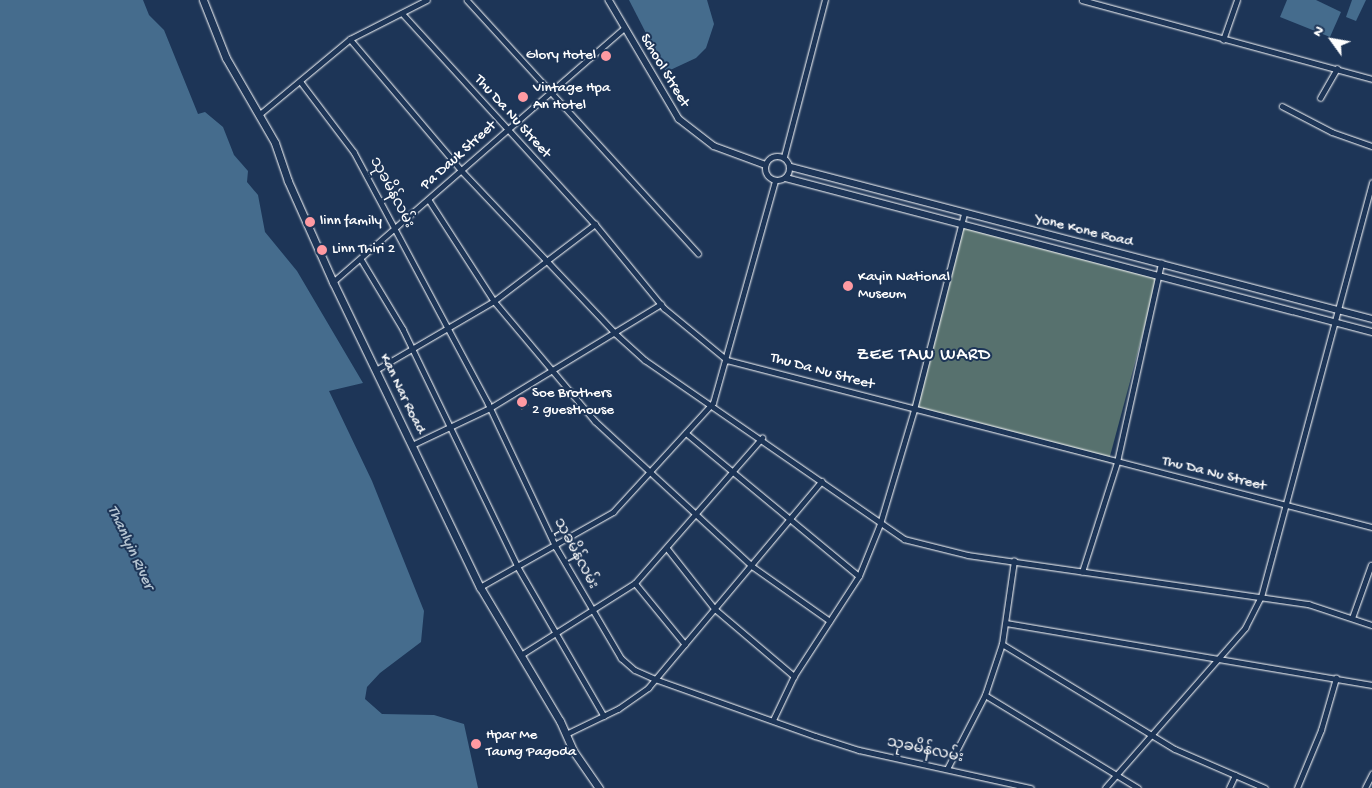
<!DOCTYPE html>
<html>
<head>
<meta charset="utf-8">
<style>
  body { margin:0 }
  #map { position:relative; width:1372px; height:788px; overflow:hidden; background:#1d3557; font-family:"Gochi Hand","Noto Sans Myanmar",sans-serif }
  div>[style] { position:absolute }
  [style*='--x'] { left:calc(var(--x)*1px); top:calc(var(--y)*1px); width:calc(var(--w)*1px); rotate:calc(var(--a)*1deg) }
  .green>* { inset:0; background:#57716e; transform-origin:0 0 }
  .water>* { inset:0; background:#456c8d }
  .building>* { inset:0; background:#62676d; transform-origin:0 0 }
  .roads { filter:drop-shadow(0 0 1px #fff) drop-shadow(0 0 1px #fff) }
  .minor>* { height:4.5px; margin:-2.25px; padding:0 2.25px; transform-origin:2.25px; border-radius:2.25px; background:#1d3557 }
  .tertiary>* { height:5.5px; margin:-2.75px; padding:0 2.75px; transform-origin:2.75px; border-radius:2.75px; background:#1d3557 }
  .tertiary>.ring { margin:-2.75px; padding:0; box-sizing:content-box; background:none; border:5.5px solid #1d3557; border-radius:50% }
  .primary>* { height:7px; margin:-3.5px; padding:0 3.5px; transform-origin:3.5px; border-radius:3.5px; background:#1d3557 }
  .dots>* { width:14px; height:14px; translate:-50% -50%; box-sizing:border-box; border:2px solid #1d3557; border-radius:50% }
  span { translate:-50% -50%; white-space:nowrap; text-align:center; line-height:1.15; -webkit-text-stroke:4px #1d3557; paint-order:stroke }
  .poi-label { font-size:15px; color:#fff }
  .right { translate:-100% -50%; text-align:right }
  .left { translate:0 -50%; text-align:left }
  .street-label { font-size:15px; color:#fff }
  .water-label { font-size:16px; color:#b5c4d1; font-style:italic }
  .quarter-label { font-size:18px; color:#fff; letter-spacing:1px }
  .north { position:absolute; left:1307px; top:15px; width:50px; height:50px; -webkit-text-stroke:4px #1d3557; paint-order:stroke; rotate:302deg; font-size:14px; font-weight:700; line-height:20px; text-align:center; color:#fff }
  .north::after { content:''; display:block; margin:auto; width:18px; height:22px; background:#fff; clip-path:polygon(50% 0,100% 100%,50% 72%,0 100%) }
</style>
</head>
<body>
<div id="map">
  <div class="green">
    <div style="left:961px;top:224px;width:204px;height:192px;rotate:15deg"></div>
  </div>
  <div class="water">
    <div style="clip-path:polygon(0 0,143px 0,149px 15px,164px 30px,198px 114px,205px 112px,223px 127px,234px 155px,248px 171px,247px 182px,258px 195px,265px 232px,297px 271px,363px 383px,329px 391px,372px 481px,424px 611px,421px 642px,380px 673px,367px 687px,365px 699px,382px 714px,434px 715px,464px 724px,478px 788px,0 788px)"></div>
    <div style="clip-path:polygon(629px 0,707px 0,714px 24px,706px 48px,696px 58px,666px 72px)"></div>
    <div style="clip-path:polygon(1287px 0,1316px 0,1341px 12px,1330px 37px,1280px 17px)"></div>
    <div style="clip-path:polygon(1352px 0,1366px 0,1356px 21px,1346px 17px)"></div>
  </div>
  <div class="building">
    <div style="left:523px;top:395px;width:12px;height:9px;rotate:59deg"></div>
  </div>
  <div class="roads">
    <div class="minor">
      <div style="--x:467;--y:0;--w:343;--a:47.6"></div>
      <div style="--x:1082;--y:0;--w:301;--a:15.2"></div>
      <div style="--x:402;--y:13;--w:286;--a:47.6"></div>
      <div style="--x:595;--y:224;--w:109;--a:50.6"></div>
      <div style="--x:664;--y:308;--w:82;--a:39.5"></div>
      <div style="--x:727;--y:360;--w:666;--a:14.52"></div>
      <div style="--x:350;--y:39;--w:173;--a:49.7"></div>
      <div style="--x:462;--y:171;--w:224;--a:46.6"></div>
      <div style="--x:616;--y:334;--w:39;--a:42"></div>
      <div style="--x:645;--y:360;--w:315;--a:34.6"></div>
      <div style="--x:904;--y:539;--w:66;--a:14"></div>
      <div style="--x:968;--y:555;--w:344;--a:8.2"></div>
      <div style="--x:1308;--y:604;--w:67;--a:18.2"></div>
      <div style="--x:1223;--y:40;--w:42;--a:-70.7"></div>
      <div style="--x:301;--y:82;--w:88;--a:52.9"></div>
      <div style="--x:354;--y:152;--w:285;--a:61.9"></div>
      <div style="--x:488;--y:403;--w:159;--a:64.7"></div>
      <div style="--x:556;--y:547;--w:129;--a:59.6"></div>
      <div style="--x:621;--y:658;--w:18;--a:41"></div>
      <div style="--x:635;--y:670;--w:22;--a:24"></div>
      <div style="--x:655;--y:679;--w:170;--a:19.6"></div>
      <div style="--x:815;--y:736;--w:46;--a:17.7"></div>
      <div style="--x:859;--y:750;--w:176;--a:12.5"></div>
      <div style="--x:1320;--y:98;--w:34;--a:-60"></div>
      <div style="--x:1282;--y:106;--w:56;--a:27.5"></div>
      <div style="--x:1332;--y:132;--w:42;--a:19.3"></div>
      <div style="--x:260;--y:114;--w:117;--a:-39.8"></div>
      <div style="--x:350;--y:39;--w:86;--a:-26.9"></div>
      <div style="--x:784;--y:157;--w:162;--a:-75.4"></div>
      <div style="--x:429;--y:200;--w:120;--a:57.2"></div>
      <div style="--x:494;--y:301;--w:157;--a:49.9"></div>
      <div style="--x:595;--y:421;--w:214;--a:42.7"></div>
      <div style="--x:752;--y:566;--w:95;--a:35.2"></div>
      <div style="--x:361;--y:259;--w:82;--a:59"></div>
      <div style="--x:403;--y:329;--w:264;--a:64.2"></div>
      <div style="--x:518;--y:567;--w:172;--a:60"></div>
      <div style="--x:333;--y:282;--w:386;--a:-41.1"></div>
      <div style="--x:376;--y:370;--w:137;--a:-30.3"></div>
      <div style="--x:494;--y:301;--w:127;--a:-37.3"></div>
      <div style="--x:686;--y:433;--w:224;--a:39.6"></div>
      <div style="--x:412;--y:445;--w:86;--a:-25.4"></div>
      <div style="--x:490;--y:408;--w:200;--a:-31.3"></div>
      <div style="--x:667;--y:548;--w:78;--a:51.8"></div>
      <div style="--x:715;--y:609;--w:104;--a:40.3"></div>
      <div style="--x:1082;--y:572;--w:115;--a:-72.3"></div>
      <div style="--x:1117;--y:462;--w:204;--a:-77.5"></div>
      <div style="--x:635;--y:583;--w:79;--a:50.7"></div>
      <div style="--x:480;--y:587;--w:153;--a:-29.4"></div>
      <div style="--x:613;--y:512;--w:148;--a:-47.5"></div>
      <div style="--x:713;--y:403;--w:230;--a:-74.4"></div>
      <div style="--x:1352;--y:618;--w:56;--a:-70.3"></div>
      <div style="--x:1006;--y:623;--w:371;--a:9.6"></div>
      <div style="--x:1002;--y:644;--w:202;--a:31.3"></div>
      <div style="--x:1175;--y:749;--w:98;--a:23.4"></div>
      <div style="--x:521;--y:655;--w:135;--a:-32.3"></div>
      <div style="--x:635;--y:583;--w:193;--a:-48.8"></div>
      <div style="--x:985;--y:695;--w:179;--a:31.3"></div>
      <div style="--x:773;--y:720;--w:49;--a:-64.5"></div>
      <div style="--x:794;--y:676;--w:119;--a:-57"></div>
      <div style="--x:859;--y:576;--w:56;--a:-68"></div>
      <div style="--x:880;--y:524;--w:119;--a:-73.4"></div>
      <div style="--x:914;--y:410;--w:202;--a:-75.7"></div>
      <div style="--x:566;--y:734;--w:58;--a:-25.7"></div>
      <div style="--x:618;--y:709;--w:37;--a:-35"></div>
      <div style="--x:648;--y:688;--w:270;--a:-50"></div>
      <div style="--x:947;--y:769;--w:83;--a:-62.8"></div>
      <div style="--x:985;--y:695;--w:54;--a:-71.6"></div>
      <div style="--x:1002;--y:644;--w:84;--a:-81.8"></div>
      <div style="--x:1105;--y:788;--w:213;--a:-48.8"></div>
      <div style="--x:1245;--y:628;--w:35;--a:-63"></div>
      <div style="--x:1261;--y:597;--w:429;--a:-75"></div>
      <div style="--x:1229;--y:788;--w:14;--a:-65"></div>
      <div style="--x:1297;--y:788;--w:63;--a:-67.5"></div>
      <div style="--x:1321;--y:730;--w:54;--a:-73.9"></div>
      <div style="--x:1365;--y:788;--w:16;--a:-63"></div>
    </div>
    <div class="tertiary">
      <div style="--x:609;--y:0;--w:138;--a:59.5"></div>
      <div style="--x:679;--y:119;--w:44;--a:37.6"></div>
      <div style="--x:714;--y:146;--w:55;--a:20.1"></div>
      <div class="ring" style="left:766px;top:157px;width:18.5px;height:18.5px"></div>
      <div style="--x:791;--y:167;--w:601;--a:14.66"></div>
      <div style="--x:786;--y:178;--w:606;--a:14.72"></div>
    </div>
    <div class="primary">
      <div style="--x:203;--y:0;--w:62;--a:68.4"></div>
      <div style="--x:226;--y:58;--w:98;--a:60"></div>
      <div style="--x:275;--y:143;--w:40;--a:71.1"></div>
      <div style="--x:288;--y:181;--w:111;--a:66"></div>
      <div style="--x:333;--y:282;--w:339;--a:64.3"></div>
      <div style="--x:480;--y:587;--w:156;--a:59.2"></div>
      <div style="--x:560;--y:721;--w:34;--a:66"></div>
      <div style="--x:574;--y:752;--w:44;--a:55.2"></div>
    </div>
  </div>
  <div class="dots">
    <div style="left:606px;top:56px;background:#ff9aa2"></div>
    <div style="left:523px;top:97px;background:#ff9aa2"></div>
    <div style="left:310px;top:222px;background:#ff9aa2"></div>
    <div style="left:322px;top:250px;background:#ff9aa2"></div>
    <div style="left:848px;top:286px;background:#ff9aa2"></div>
    <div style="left:522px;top:402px;background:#ff9aa2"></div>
    <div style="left:476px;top:744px;background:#ff9aa2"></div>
  </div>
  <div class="poi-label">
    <span class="right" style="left:596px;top:56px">Glory Hotel</span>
    <span class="left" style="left:533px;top:97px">Vintage Hpa<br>An Hotel</span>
    <span class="left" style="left:320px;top:222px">linn family</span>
    <span class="left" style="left:332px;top:250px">Linn Thiri 2</span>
    <span class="left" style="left:858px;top:286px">Kayin National<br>Museum</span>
    <span class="left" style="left:532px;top:402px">Soe Brothers<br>2 guesthouse</span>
    <span class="left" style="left:486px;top:744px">Hpar Me<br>Taung Pagoda</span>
  </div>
  <div class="street-label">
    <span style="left:664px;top:71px;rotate:59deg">School Street</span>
    <span style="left:512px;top:117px;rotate:48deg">Thu Da Nu Street</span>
    <span style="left:459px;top:156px;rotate:-42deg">Pa Dauk Street</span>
    <span style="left:391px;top:193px;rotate:62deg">သုခမိန်လမ်း</span>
    <span style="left:1084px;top:231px;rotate:14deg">Yone Kone Road</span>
    <span style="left:822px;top:372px;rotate:15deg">Thu Da Nu Street</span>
    <span style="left:402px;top:394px;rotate:64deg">Kan Nar Road</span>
    <span style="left:1214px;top:474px;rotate:14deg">Thu Da Nu Street</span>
    <span style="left:575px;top:554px;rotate:62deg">သုခမိန်လမ်း</span>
    <span style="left:925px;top:751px;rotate:12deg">သုခမိန်လမ်း</span>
  </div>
  <div class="water-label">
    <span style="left:129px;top:548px;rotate:65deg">Thanlyin River</span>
  </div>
  <div class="quarter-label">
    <span style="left:924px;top:356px">ZEE TAW WARD</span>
  </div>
  <div class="north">N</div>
</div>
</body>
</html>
